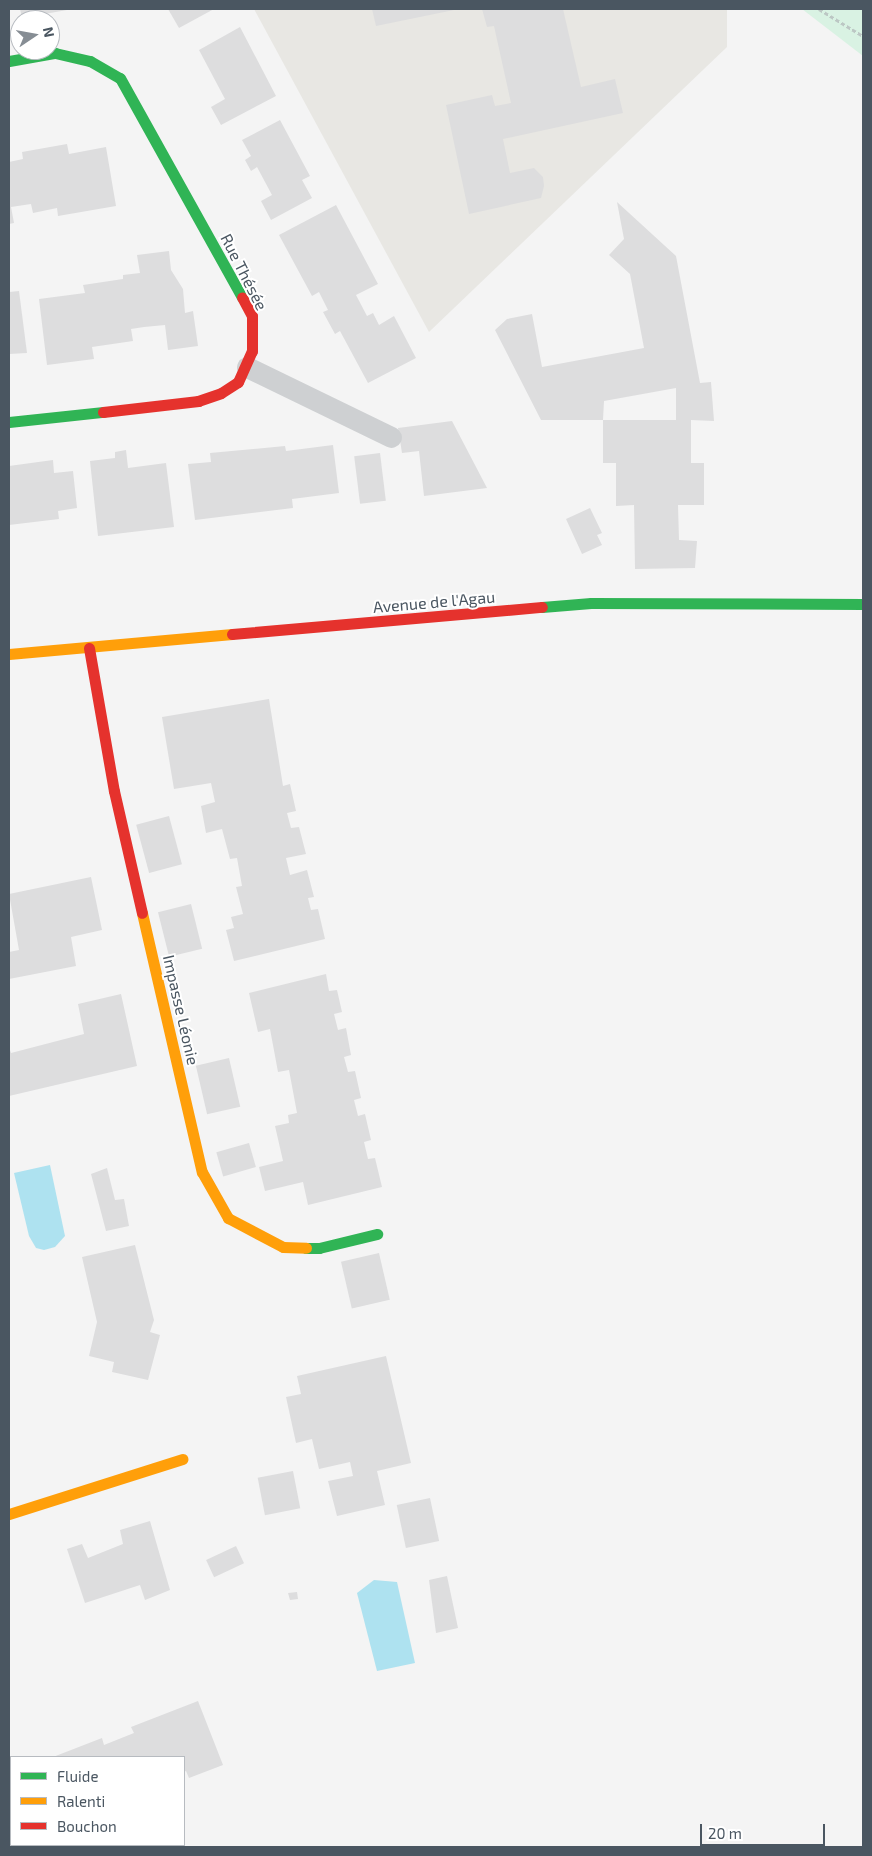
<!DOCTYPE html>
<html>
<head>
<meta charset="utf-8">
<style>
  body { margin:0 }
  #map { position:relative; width:872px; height:1856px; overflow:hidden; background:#f4f4f4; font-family:"Exo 2",sans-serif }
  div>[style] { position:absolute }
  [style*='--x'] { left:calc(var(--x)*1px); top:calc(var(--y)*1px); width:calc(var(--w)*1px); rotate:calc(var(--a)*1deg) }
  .commercial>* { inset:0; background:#e8e7e3 }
  .green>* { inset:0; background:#d9f2e3 }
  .water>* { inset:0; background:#aee2f0 }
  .building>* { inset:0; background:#ddddde; transform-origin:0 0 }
  .path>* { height:3px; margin-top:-1.5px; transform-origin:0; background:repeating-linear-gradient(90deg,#bcc7c4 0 4px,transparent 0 6.5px) }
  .lane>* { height:21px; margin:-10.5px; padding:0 10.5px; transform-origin:10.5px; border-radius:10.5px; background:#ced0d2 }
  .fast>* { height:11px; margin:-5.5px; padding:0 5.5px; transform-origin:5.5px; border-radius:5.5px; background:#30b455 }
  .slow>* { height:11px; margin:-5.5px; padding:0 5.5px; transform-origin:5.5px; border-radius:5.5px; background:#ff9f0a }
  .jam>* { height:11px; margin:-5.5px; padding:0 5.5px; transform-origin:5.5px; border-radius:5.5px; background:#e5322d }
  span { translate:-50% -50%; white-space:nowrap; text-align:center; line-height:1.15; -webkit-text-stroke:4px #fff; paint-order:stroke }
  .street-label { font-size:16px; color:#4a5661 }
  .frame { position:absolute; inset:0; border:10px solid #4a5661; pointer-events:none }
  .legend { position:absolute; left:10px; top:1756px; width:175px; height:90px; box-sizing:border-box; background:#fff; border:1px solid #b7bbc0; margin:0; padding:6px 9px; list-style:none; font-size:15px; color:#4a5661 }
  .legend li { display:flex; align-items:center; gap:10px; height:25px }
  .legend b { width:25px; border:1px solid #b7bbc0 }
  .north { position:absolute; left:10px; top:10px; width:50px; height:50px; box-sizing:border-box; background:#fff; border:1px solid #b7bbc0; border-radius:50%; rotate:78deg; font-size:14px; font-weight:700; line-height:20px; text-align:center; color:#4a5661 }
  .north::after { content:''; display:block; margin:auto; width:18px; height:22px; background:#868d94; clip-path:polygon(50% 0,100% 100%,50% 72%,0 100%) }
  .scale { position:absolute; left:700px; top:1824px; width:125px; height:22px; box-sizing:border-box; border:2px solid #4a5661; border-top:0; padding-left:6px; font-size:15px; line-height:18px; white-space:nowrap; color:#4a5661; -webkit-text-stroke:4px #fff; paint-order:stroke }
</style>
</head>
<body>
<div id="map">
  <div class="commercial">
    <div style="clip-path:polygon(254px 9px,727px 9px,727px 47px,429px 332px)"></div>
  </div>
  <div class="green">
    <div style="clip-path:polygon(802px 9px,863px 9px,863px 56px)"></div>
  </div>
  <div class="water">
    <div style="clip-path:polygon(50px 1165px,65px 1236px,55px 1247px,44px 1250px,36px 1248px,29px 1236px,14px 1173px)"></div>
    <div style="clip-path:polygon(374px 1580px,397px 1582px,415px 1663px,377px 1671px,357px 1593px)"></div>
  </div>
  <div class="building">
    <div style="clip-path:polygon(20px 9px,67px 9px,67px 10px,22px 18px)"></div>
    <div style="clip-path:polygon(168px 9px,214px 9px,179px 28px)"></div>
    <div style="clip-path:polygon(372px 9px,454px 9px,454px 10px,376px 26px)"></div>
    <div style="clip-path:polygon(482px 9px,563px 9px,581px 87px,615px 79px,623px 113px,503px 139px,510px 173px,534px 168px,543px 177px,544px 186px,541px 198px,469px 214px,446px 105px,492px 95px,495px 106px,511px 103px,494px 26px,487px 27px)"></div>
    <div style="clip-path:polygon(240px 27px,276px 96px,221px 125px,211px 107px,225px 99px,199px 50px)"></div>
    <div style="clip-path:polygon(280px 120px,310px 176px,302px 180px,312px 198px,271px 220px,261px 201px,272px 195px,257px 167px,251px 171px,245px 160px,251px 156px,242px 140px)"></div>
    <div style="clip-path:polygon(67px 144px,69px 154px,106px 147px,116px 206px,58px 216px,57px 208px,33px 213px,31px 204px,11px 207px,14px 223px,9px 224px,9px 162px,23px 159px,22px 152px)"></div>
    <div style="clip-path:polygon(617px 202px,676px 256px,700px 383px,711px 382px,714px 421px,691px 420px,691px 463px,704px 463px,704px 505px,678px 505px,679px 540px,697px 541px,695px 568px,635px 569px,634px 505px,616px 506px,616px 463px,603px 463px,603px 420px,676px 420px,676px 388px,604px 401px,603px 420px,541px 420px,495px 330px,507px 319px,532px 314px,542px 367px,644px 348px,630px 274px,609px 255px,624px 239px)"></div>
    <div style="clip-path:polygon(336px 205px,378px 284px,356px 295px,367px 316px,373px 313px,379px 325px,394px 316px,416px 358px,368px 383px,340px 331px,335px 334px,323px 312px,328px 310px,319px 292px,312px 296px,279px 235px)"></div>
    <div style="clip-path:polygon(169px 251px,171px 270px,183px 289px,185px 313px,193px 311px,198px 346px,168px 350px,165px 325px,144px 327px,131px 329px,133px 341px,92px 347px,94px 359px,47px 365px,39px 299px,85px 293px,83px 285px,123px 279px,123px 275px,140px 273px,137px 255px)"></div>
    <div style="clip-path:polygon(19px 291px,27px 353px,9px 354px,9px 292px)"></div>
    <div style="clip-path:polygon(452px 421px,487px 488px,424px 496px,419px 451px,402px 453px,398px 428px)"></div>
    <div style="clip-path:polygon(333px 445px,339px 493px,292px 499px,293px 508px,195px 520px,188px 464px,211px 462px,210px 453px,285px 446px,286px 451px)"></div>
    <div style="clip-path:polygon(126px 450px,128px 468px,166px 463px,174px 527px,98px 536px,90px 461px,115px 458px,115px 452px)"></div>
    <div style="left:380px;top:453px;width:48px;height:26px;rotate:83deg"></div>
    <div style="clip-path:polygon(53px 460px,54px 473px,73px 471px,77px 508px,58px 511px,59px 519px,9px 525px,9px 466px)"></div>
    <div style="clip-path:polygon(590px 508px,602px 533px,597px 535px,602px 545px,582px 554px,566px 519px)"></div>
    <div style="clip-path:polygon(269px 699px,283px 786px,290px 784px,296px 811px,287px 813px,291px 828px,299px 827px,306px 854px,286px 858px,290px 875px,307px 870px,314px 897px,308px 898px,311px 910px,318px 909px,325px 939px,234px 961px,226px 930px,234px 928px,231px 917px,243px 914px,236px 887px,242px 886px,237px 858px,230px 859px,222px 829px,206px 833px,201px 806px,215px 802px,211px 783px,174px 789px,162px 717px)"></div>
    <div style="left:169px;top:816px;width:50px;height:34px;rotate:75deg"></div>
    <div style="clip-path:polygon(91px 877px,102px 930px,71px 937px,76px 966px,9px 979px,9px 952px,19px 950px,9px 894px)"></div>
    <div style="left:191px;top:904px;width:46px;height:34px;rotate:76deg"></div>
    <div style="clip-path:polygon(326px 974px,329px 991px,337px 990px,342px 1012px,334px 1014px,338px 1030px,346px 1028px,351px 1055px,344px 1057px,348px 1072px,355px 1071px,361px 1098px,354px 1100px,358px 1116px,365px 1114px,371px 1140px,364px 1142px,368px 1159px,375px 1158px,382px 1187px,308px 1205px,303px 1182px,265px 1191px,259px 1167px,283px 1161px,275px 1126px,289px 1123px,288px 1115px,297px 1113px,289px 1070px,278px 1072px,270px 1029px,258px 1032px,249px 993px)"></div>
    <div style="clip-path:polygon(121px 994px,137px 1066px,9px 1096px,9px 1047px,11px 1053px,84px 1034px,78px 1004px)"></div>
    <div style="left:229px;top:1058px;width:50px;height:34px;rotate:77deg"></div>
    <div style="left:249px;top:1143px;width:25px;height:34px;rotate:74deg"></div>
    <div style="clip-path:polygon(107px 1168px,115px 1200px,124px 1199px,129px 1226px,106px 1231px,91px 1174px)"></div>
    <div style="clip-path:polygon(135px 1245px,154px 1320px,150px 1332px,160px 1335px,148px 1380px,112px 1372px,114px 1362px,89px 1356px,97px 1322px,82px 1257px)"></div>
    <div style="left:379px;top:1253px;width:48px;height:39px;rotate:77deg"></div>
    <div style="clip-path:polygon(386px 1356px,411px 1463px,377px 1471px,385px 1505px,337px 1516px,328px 1481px,353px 1476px,350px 1462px,319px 1469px,312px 1439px,296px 1443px,286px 1397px,301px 1394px,297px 1376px)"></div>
    <div style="left:293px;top:1471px;width:38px;height:36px;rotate:79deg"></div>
    <div style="left:430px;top:1498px;width:44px;height:34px;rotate:78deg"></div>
    <div style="clip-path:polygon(150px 1521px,170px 1590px,145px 1600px,140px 1585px,85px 1603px,67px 1549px,82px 1544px,88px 1558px,123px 1544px,120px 1530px)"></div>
    <div style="left:236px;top:1546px;width:19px;height:33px;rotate:65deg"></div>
    <div style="clip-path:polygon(447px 1576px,458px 1628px,436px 1633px,429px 1580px)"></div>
    <div style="clip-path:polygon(297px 1592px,298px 1599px,290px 1600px,288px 1593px)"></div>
    <div style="clip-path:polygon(198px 1701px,223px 1765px,189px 1778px,186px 1771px,184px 1772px,184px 1757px,53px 1757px,102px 1738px,104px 1745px,134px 1733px,131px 1727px)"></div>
  </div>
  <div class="path">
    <div style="--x:819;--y:9;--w:52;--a:31.5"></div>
  </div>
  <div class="lane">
    <div style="--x:247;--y:367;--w:160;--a:25.9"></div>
  </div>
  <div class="fast">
    <div style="--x:9;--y:61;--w:47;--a:-9.9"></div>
    <div style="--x:55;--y:53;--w:36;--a:13"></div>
    <div style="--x:90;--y:61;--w:34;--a:30"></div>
    <div style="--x:120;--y:78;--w:251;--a:60.9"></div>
    <div style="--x:9;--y:422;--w:95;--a:-6.1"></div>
    <div style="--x:542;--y:607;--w:49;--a:-4.7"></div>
    <div style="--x:591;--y:603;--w:272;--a:0.2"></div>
    <div style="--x:306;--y:1248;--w:13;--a:0"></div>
    <div style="--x:319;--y:1248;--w:60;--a:-13.6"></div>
  </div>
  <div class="slow">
    <div style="--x:9;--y:654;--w:224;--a:-5.1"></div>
    <div style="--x:142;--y:913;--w:266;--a:77"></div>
    <div style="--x:202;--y:1172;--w:53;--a:60.5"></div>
    <div style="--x:228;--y:1218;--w:62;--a:27.8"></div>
    <div style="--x:283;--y:1247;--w:23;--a:2"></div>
    <div style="--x:9;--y:1514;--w:182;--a:-17.6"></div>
  </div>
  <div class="jam">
    <div style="--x:103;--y:412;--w:96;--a:-6.6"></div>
    <div style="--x:198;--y:401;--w:24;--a:-19"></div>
    <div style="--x:221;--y:393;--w:20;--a:-33"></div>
    <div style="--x:238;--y:382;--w:34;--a:-66"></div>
    <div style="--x:252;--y:351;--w:35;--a:-90"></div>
    <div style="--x:252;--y:316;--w:21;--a:-118"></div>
    <div style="--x:232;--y:634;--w:311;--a:-5"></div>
    <div style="--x:89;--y:648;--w:145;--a:80.1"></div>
    <div style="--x:114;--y:791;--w:125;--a:77.1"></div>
  </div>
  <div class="street-label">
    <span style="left:244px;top:272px;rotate:63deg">Rue Thésée</span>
    <span style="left:434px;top:602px;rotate:-5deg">Avenue de l'Agau</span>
    <span style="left:181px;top:1010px;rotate:77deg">Impasse Léonie</span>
  </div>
  <div class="frame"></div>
  <ul class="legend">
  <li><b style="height:6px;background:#30b455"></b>Fluide</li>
  <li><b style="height:6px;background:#ff9f0a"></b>Ralenti</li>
  <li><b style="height:6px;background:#e5322d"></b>Bouchon</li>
  </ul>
  <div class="north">N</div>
  <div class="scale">20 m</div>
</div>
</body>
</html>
